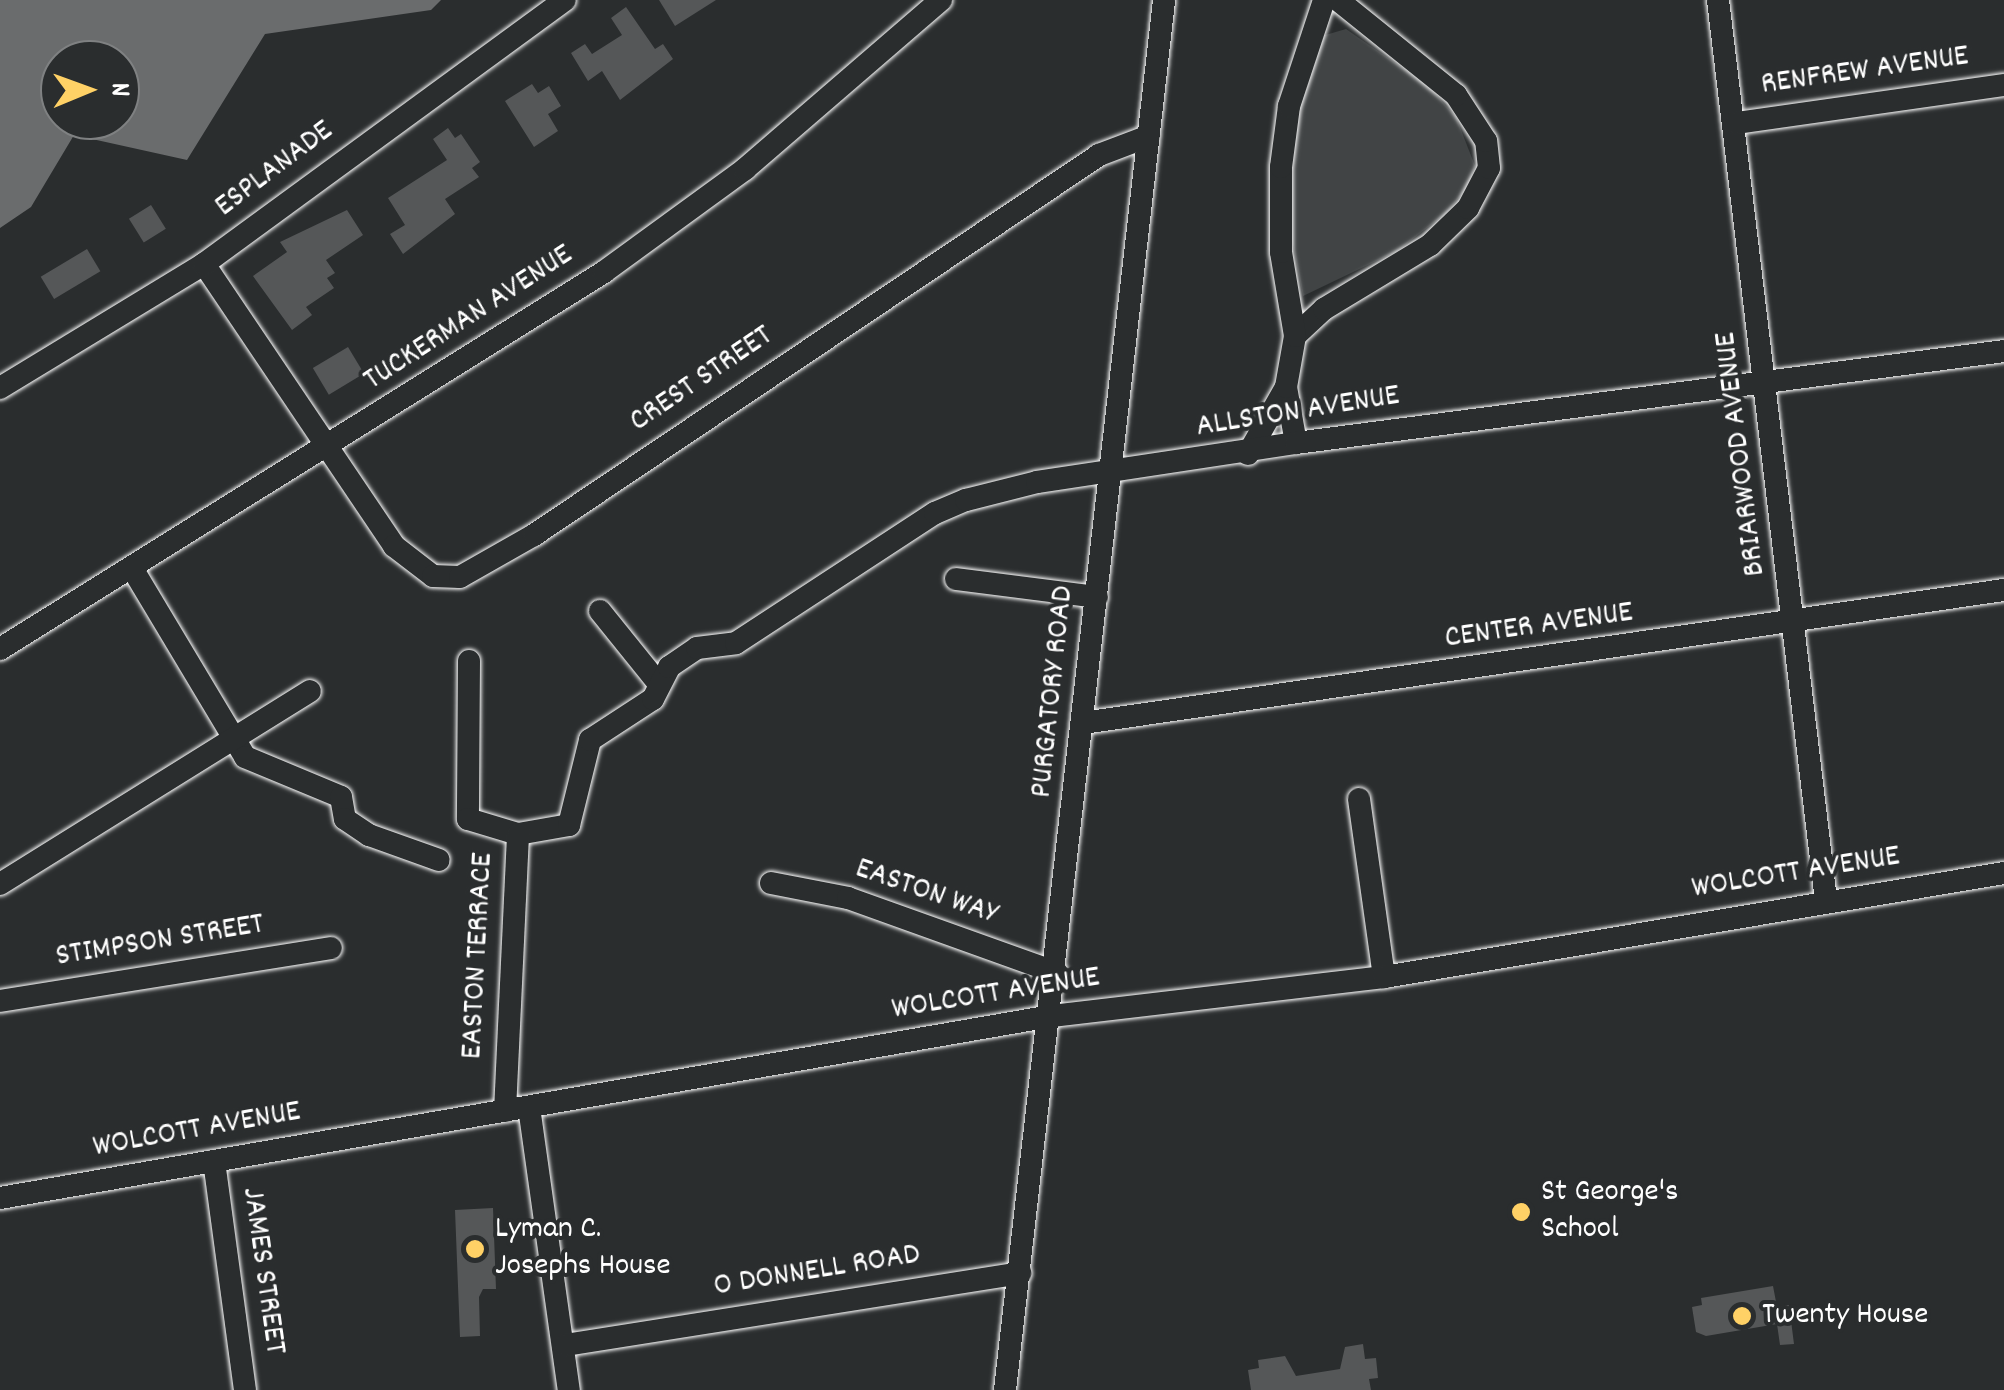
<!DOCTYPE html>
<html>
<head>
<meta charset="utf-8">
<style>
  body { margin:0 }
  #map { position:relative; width:2004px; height:1390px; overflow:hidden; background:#2a2d2e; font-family:Dekko,sans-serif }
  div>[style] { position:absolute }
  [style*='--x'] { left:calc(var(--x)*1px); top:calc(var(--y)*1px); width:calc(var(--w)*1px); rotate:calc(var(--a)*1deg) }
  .green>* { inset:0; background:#414445 }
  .water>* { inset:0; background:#6a6c6d }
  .building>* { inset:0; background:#555758; transform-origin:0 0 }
  .roads { filter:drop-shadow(0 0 2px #fff) drop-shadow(0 0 2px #fff) }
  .minor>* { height:22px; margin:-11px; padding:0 11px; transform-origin:11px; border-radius:11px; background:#2a2d2e }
  .dots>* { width:28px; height:28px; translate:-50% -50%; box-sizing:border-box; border:5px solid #2a2d2e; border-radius:50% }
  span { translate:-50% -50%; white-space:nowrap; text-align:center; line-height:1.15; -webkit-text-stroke:8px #2a2d2e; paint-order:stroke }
  .street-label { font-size:32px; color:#fff }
  .poi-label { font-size:32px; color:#fff }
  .left { translate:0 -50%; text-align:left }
  .north { position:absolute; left:40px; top:40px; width:100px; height:100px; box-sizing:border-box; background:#2a2d2e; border:2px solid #7f8182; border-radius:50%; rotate:89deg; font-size:28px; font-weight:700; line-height:40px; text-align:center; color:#fff }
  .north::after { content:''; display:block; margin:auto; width:35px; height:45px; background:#ffd166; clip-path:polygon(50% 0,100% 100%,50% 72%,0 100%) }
</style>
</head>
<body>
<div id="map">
  <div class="green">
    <div style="clip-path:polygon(1346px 29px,1427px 85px,1456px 117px,1475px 166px,1467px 188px,1445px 214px,1397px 251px,1303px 296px,1289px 223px,1298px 103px,1322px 36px)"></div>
  </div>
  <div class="water">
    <div style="clip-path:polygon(evenodd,0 0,441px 0,431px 10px,265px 34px,187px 160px,74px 135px,31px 207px,0 228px,0 0,60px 60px,120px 60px,120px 120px,60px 120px,60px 60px)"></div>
  </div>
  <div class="building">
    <div style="clip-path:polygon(659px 0,716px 0,675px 26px)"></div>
    <div style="clip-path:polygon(626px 7px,655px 49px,663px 44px,673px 59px,620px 100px,602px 71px,588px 81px,571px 53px,585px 44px,592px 54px,622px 35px,611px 18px)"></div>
    <div style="clip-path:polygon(532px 84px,538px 93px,549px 86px,561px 106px,548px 114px,558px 131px,534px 147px,505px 101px)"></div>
    <div style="clip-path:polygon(448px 128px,455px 138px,461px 134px,480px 162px,472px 168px,479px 177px,445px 199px,455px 214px,403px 254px,390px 234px,405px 225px,388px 198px,447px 160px,433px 139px)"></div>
    <div style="left:151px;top:205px;width:28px;height:26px;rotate:58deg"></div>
    <div style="clip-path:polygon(347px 210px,363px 235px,326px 260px,335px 273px,327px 278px,334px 288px,306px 307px,312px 315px,292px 330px,253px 276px,287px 252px,280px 242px)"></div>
    <div style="left:87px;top:249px;width:26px;height:54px;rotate:59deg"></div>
    <div style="left:348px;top:347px;width:31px;height:41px;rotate:59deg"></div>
    <div style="clip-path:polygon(493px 1208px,496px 1289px,483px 1289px,479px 1297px,480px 1336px,460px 1337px,455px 1210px)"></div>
    <div style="clip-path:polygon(1773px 1286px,1777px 1307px,1789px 1305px,1794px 1344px,1780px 1345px,1777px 1324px,1706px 1336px,1696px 1332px,1692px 1307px,1702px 1305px,1701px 1298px)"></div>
    <div style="clip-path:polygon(1363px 1344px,1365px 1359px,1376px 1358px,1378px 1378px,1369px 1379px,1371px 1390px,1251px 1390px,1248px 1370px,1259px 1368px,1258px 1360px,1285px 1356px,1296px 1376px,1340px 1369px,1345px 1347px)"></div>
  </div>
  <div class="roads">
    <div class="minor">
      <div style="--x:1718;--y:0;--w:907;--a:83.16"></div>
      <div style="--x:1736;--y:123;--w:271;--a:-8.1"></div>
      <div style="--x:204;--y:264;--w:340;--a:56"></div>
      <div style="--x:394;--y:546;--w:49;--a:37.6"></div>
      <div style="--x:433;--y:576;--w:27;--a:2"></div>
      <div style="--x:460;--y:577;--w:85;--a:-29.6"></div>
      <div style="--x:534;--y:535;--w:681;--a:-33.92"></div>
      <div style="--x:1099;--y:155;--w:53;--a:-20.8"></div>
      <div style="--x:1295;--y:336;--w:40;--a:-43"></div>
      <div style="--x:1324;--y:309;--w:124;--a:-31.1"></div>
      <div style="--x:1430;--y:245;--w:53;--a:-44.2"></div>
      <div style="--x:1468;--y:208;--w:45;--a:-62.3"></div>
      <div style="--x:1489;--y:168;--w:27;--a:-96"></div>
      <div style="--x:1486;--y:141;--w:55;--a:-123.1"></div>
      <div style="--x:1456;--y:95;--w:151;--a:-141.2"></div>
      <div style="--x:1286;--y:387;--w:57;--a:79.9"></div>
      <div style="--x:0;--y:388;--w:239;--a:-31.3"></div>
      <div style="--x:204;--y:264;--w:447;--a:-36.2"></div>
      <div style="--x:1248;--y:454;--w:77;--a:-60.4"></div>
      <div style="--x:1286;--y:387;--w:52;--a:-80"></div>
      <div style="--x:1295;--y:336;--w:85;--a:-99.5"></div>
      <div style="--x:1281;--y:252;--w:85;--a:-90"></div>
      <div style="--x:1281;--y:167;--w:62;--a:-82.5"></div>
      <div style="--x:1289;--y:106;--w:112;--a:-71.7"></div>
      <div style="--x:132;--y:568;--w:220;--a:59.1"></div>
      <div style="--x:245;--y:757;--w:104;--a:22.6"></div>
      <div style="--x:341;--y:797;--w:22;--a:80"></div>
      <div style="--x:345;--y:819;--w:29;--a:34"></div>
      <div style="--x:369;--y:835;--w:74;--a:19.7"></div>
      <div style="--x:956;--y:579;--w:142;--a:7.3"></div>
      <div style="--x:600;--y:611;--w:92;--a:51.1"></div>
      <div style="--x:0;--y:649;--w:712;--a:-31.97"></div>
      <div style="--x:604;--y:272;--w:175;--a:-36.1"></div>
      <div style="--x:745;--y:169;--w:259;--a:-40.8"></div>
      <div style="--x:469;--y:661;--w:158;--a:90.4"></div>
      <div style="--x:468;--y:819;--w:52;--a:16.7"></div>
      <div style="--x:518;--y:834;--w:52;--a:-10"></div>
      <div style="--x:569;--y:825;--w:88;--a:-76.1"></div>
      <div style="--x:590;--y:740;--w:75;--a:-33.1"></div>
      <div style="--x:653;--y:699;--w:36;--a:-63"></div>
      <div style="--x:669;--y:667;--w:34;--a:-34"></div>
      <div style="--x:697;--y:648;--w:39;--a:-7"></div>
      <div style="--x:736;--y:643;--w:238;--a:-33.2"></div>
      <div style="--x:935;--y:513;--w:34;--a:-23"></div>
      <div style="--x:966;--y:500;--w:73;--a:-14.2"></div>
      <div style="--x:1037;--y:482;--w:262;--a:-8.6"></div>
      <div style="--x:1296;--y:443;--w:714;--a:-7.4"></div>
      <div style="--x:1083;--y:723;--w:931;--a:-8.22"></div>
      <div style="--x:1359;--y:799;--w:180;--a:82"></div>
      <div style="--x:771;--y:883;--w:78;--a:11"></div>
      <div style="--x:848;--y:898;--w:222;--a:19.7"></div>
      <div style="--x:0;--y:884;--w:365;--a:-31.9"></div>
      <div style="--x:0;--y:1001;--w:335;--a:-9.1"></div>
      <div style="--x:529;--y:1107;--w:286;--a:82"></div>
      <div style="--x:505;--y:1111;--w:277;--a:-87.3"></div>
      <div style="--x:214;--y:1161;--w:231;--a:82.3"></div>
      <div style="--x:0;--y:1198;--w:1068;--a:-9.82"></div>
      <div style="--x:1052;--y:1016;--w:334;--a:-6.7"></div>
      <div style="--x:1384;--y:977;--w:629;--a:-9.52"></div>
      <div style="--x:566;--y:1345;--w:460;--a:-9"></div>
      <div style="--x:1005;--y:1390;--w:1399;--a:-83.47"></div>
    </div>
  </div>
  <div class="dots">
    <div style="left:1521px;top:1212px;background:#ffd166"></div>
    <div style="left:475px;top:1249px;background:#ffd166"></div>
    <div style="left:1742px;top:1316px;background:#ffd166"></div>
  </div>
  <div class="street-label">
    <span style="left:1865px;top:72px;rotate:-8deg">RENFREW AVENUE</span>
    <span style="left:275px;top:170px;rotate:-37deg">ESPLANADE</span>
    <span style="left:469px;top:319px;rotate:-33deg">TUCKERMAN AVENUE</span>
    <span style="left:702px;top:380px;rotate:-34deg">CREST STREET</span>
    <span style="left:1298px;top:413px;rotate:-9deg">ALLSTON AVENUE</span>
    <span style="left:1742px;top:454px;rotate:-97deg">BRIARWOOD AVENUE</span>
    <span style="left:1539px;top:627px;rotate:-8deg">CENTER AVENUE</span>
    <span style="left:1054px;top:692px;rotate:-84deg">PURGATORY ROAD</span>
    <span style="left:1796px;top:874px;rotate:-9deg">WOLCOTT AVENUE</span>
    <span style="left:926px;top:893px;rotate:19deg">EASTON WAY</span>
    <span style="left:160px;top:942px;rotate:-9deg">STIMPSON STREET</span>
    <span style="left:479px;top:956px;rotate:-87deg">EASTON TERRACE</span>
    <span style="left:996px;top:995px;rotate:-9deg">WOLCOTT AVENUE</span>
    <span style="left:197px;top:1131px;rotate:-10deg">WOLCOTT AVENUE</span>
    <span style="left:262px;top:1271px;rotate:82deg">JAMES STREET</span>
    <span style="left:817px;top:1272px;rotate:-9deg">O DONNELL ROAD</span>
  </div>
  <div class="poi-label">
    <span class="left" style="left:1541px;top:1212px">St George's<br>School</span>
    <span class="left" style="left:495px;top:1249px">Lyman C.<br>Josephs House</span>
    <span class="left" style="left:1762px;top:1316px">Twenty House</span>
  </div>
  <div class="north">N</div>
</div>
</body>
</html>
